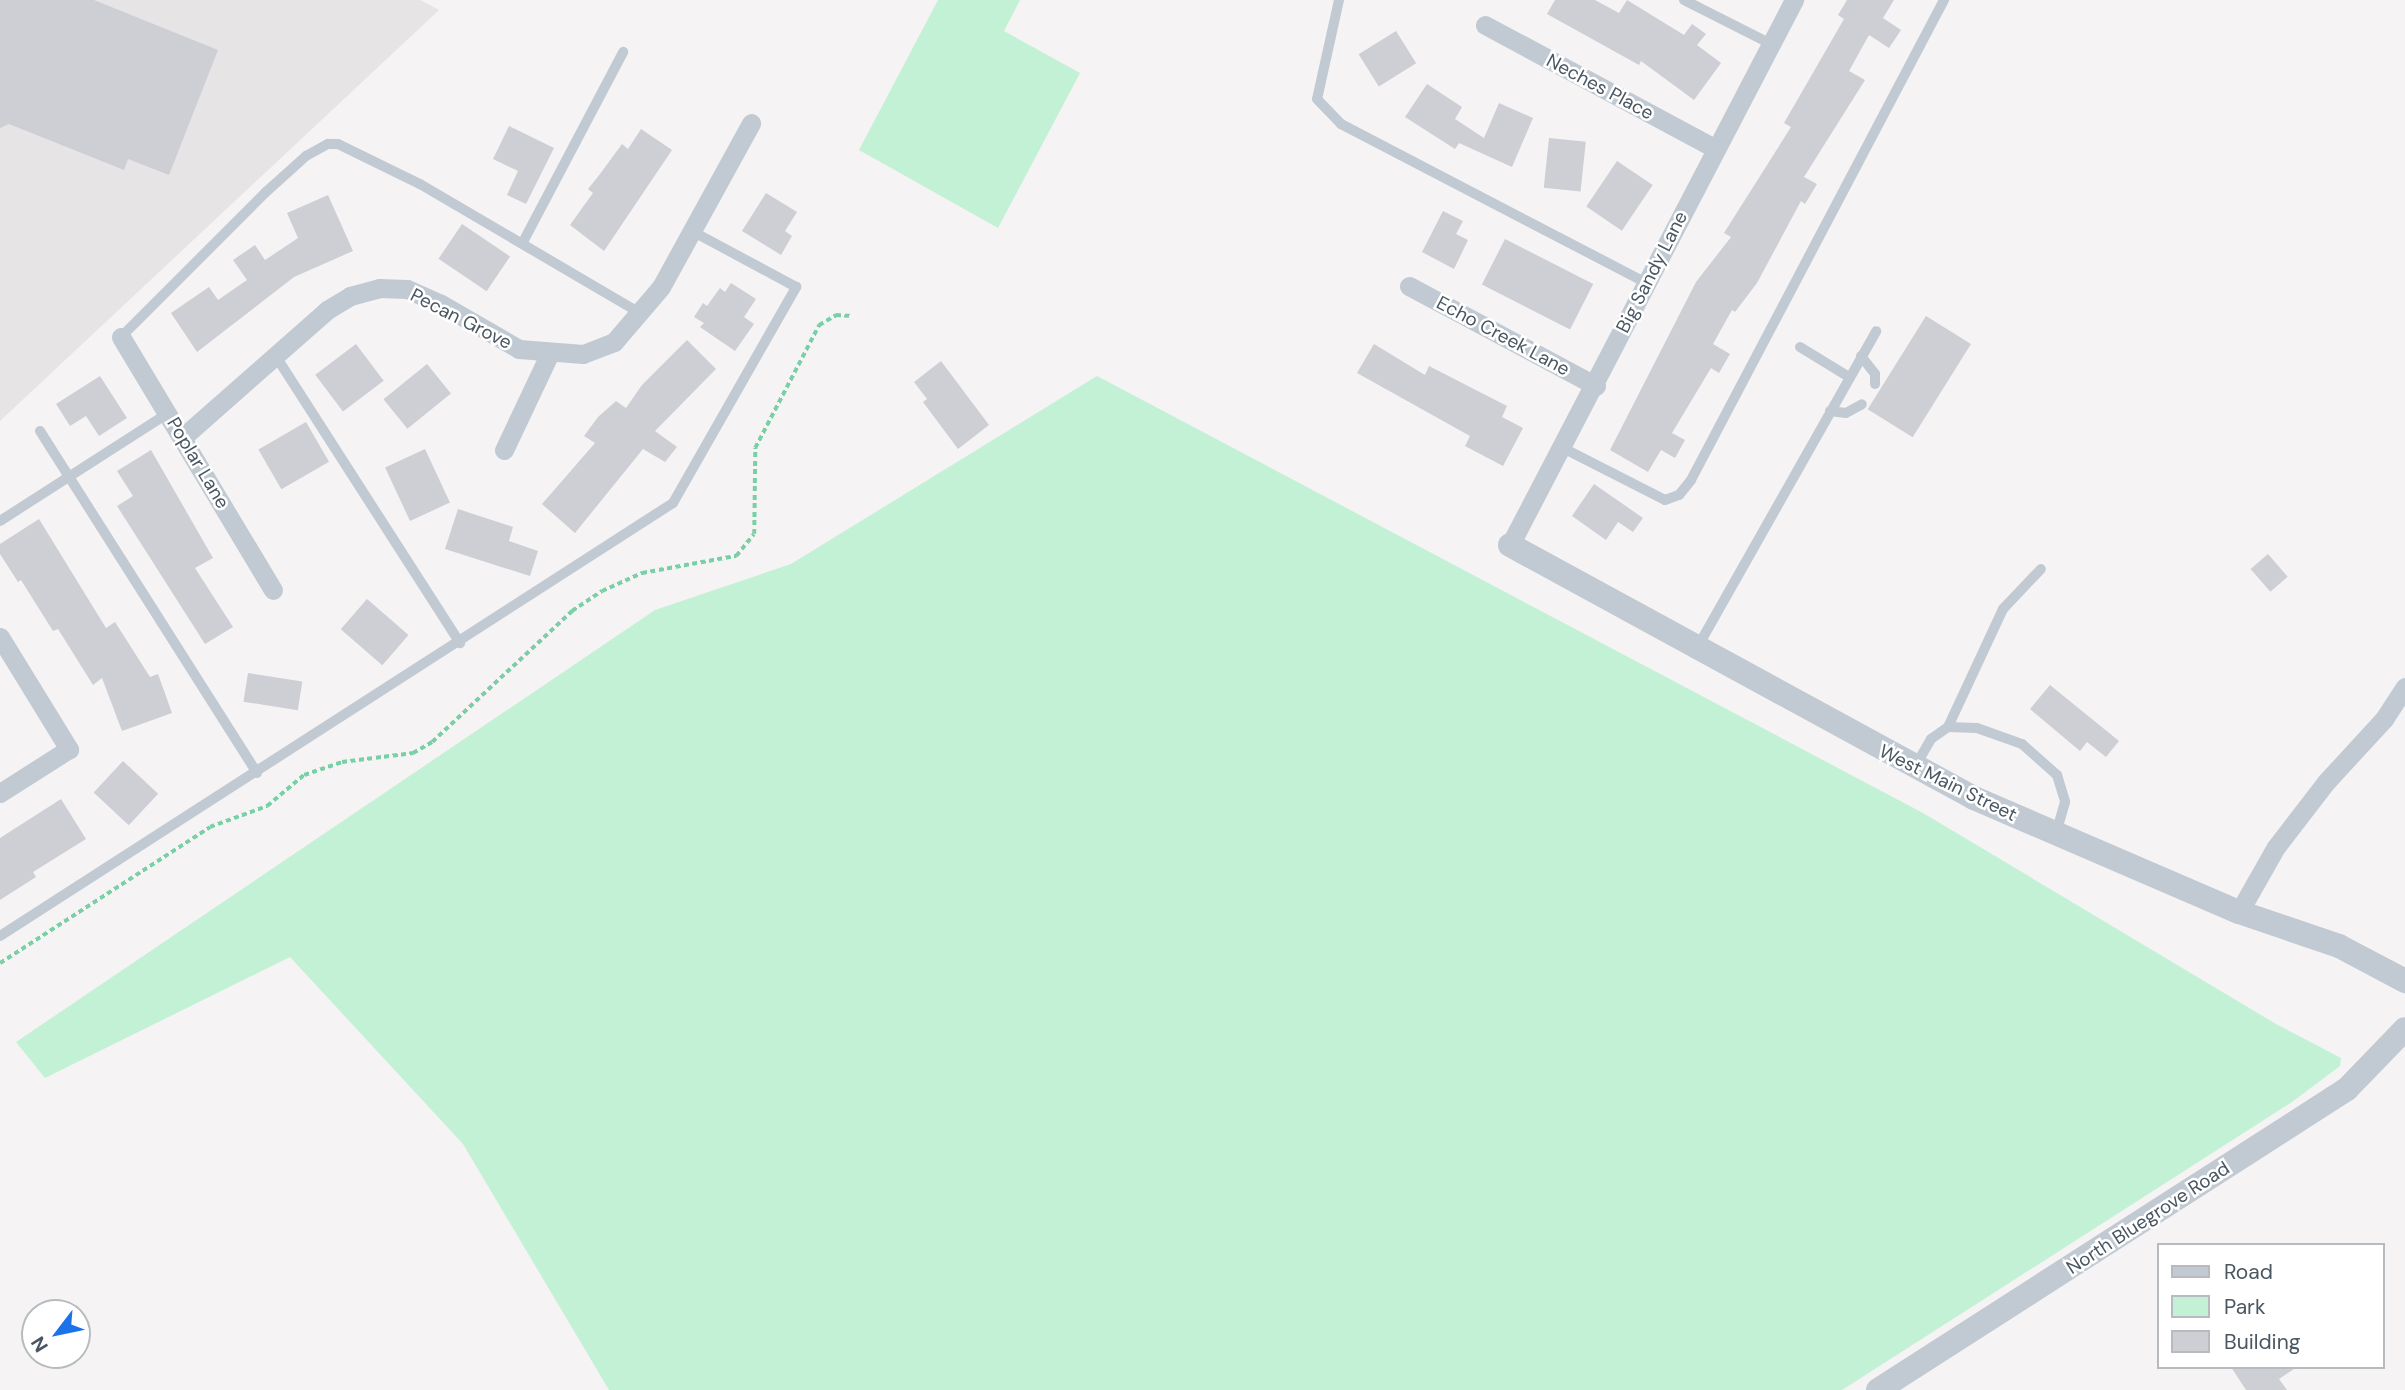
<!DOCTYPE html>
<html>
<head>
<meta charset="utf-8">
<style>
  body { margin:0 }
  #map { position:relative; width:2405px; height:1390px; overflow:hidden; background:#f5f3f3; font-family:"DM Sans",sans-serif }
  div>[style] { position:absolute }
  [style*='--x'] { left:calc(var(--x)*1px); top:calc(var(--y)*1px); width:calc(var(--w)*1px); rotate:calc(var(--a)*1deg) }
  .education>* { inset:0; background:#e6e4e5 }
  .green>* { inset:0; background:#c3f1d5 }
  .building>* { inset:0; background:#cdcfd5; transform-origin:0 0 }
  .path>* { height:3.5px; margin-top:-1.75px; transform-origin:0; background:repeating-linear-gradient(90deg,#7ad0a6 0 5px,transparent 0 8.5px) }
  .service>* { height:10px; margin:-5px; padding:0 5px; transform-origin:5px; border-radius:5px; background:#c1cad2 }
  .minor>* { height:19px; margin:-9.5px; padding:0 9.5px; transform-origin:9.5px; border-radius:9.5px; background:#c1cad2 }
  .tertiary>* { height:24px; margin:-12px; padding:0 12px; transform-origin:12px; border-radius:12px; background:#c1cad2 }
  span { translate:-50% -50%; white-space:nowrap; text-align:center; line-height:1.15; -webkit-text-stroke:5px #fff; paint-order:stroke }
  .street-label { font-size:19px; color:#4a5661 }
  .legend { position:absolute; left:2157px; top:1243px; width:228px; height:126px; box-sizing:border-box; background:#fff; border:2px solid #b7bbc0; margin:0; padding:9px 12px; list-style:none; font-size:21px; color:#4a5661 }
  .legend li { display:flex; align-items:center; gap:14px; height:35px }
  .legend b { width:35px; border:2px solid #b7bbc0 }
  .north { position:absolute; left:21px; top:1299px; width:70px; height:70px; box-sizing:border-box; background:#fff; border:2px solid #b7bbc0; border-radius:50%; rotate:238deg; font-size:19px; font-weight:700; line-height:28px; text-align:center; color:#4a5661 }
  .north::after { content:''; display:block; margin:auto; width:24px; height:32px; background:#1a73e8; clip-path:polygon(50% 0,100% 100%,50% 72%,0 100%) }
</style>
</head>
<body>
<div id="map">
  <div class="education">
    <div style="clip-path:polygon(0 0,420px 0,439px 10px,0 421px)"></div>
  </div>
  <div class="green">
    <div style="clip-path:polygon(938px 0,1020px 0,1004px 31px,1080px 73px,998px 228px,859px 150px)"></div>
    <div style="clip-path:polygon(1097px 376px,1923px 813px,2276px 1024px,2341px 1058px,2340px 1066px,2292px 1102px,1842px 1390px,609px 1390px,463px 1144px,290px 957px,45px 1078px,16px 1042px,655px 610px,791px 564px)"></div>
  </div>
  <div class="building">
    <div style="clip-path:polygon(0 0,94px 0,218px 50px,169px 175px,128px 159px,124px 170px,9px 124px,0 128px)"></div>
    <div style="clip-path:polygon(1555px 0,1595px 0,1619px 13px,1627px 0,1684px 35px,1692px 24px,1706px 34px,1697px 45px,1721px 63px,1694px 100px,1641px 61px,1639px 65px,1547px 14px)"></div>
    <div style="clip-path:polygon(1847px 0,1894px 0,1883px 18px,1901px 30px,1889px 48px,1869px 35px,1849px 71px,1865px 80px,1804px 177px,1817px 184px,1805px 204px,1801px 201px,1757px 283px,1735px 312px,1732px 310px,1713px 344px,1730px 354px,1719px 373px,1711px 368px,1672px 433px,1685px 440px,1675px 458px,1661px 450px,1648px 472px,1610px 450px,1696px 282px,1731px 237px,1724px 233px,1791px 127px,1784px 123px,1844px 19px,1838px 15px)"></div>
    <div style="left:1396px;top:31px;width:38px;height:44px;rotate:58deg"></div>
    <div style="clip-path:polygon(1427px 84px,1462px 107px,1455px 119px,1484px 138px,1499px 103px,1533px 118px,1512px 167px,1459px 143px,1455px 149px,1405px 117px)"></div>
    <div style="clip-path:polygon(509px 126px,554px 148px,526px 204px,507px 195px,518px 171px,493px 159px)"></div>
    <div style="clip-path:polygon(641px 129px,672px 150px,604px 251px,570px 225px,593px 193px,588px 189px,600px 174px,622px 144px,628px 149px)"></div>
    <div style="left:1549px;top:138px;width:37px;height:50px;rotate:6deg"></div>
    <div style="left:1617px;top:161px;width:43px;height:55px;rotate:34deg"></div>
    <div style="clip-path:polygon(766px 193px,797px 212px,785px 231px,792px 236px,781px 255px,742px 231px)"></div>
    <div style="clip-path:polygon(328px 195px,353px 251px,294px 277px,197px 352px,171px 313px,209px 287px,218px 300px,247px 280px,233px 260px,255px 245px,265px 260px,298px 238px,287px 213px)"></div>
    <div style="clip-path:polygon(1443px 211px,1463px 221px,1456px 234px,1468px 240px,1454px 269px,1422px 252px)"></div>
    <div style="left:462px;top:224px;width:58px;height:42px;rotate:34deg"></div>
    <div style="left:1505px;top:239px;width:99px;height:51px;rotate:27deg"></div>
    <div style="clip-path:polygon(731px 283px,756px 299px,744px 317px,754px 324px,735px 351px,700px 327px,704px 323px,694px 317px,703px 303px,707px 306px,720px 288px,725px 292px)"></div>
    <div style="left:1926px;top:316px;width:53px;height:110px;rotate:32deg"></div>
    <div style="clip-path:polygon(687px 340px,716px 369px,655px 431px,677px 447px,665px 462px,643px 449px,575px 533px,542px 504px,595px 443px,584px 436px,598px 417px,616px 401px,626px 408px,642px 385px)"></div>
    <div style="left:356px;top:344px;width:46px;height:51px;rotate:53deg"></div>
    <div style="clip-path:polygon(1374px 344px,1425px 375px,1429px 366px,1507px 406px,1502px 417px,1523px 428px,1503px 466px,1465px 446px,1470px 436px,1357px 373px)"></div>
    <div style="clip-path:polygon(941px 361px,989px 425px,958px 449px,923px 402px,927px 399px,914px 382px)"></div>
    <div style="left:427px;top:364px;width:38px;height:56px;rotate:51deg"></div>
    <div style="clip-path:polygon(100px 376px,127px 418px,99px 436px,86px 416px,70px 426px,56px 404px)"></div>
    <div style="left:306px;top:422px;width:46px;height:55px;rotate:60deg"></div>
    <div style="left:425px;top:449px;width:59px;height:44px;rotate:65deg"></div>
    <div style="clip-path:polygon(151px 450px,213px 558px,195px 568px,233px 627px,205px 644px,117px 506px,133px 496px,117px 471px)"></div>
    <div style="clip-path:polygon(1594px 484px,1643px 518px,1633px 532px,1618px 522px,1606px 540px,1572px 516px)"></div>
    <div style="clip-path:polygon(458px 509px,513px 527px,509px 541px,538px 551px,530px 576px,445px 549px)"></div>
    <div style="clip-path:polygon(39px 519px,106px 628px,115px 622px,150px 677px,158px 674px,172px 713px,122px 731px,102px 678px,93px 685px,58px 629px,53px 631px,21px 580px,18px 582px,0 554px,0 544px)"></div>
    <div style="left:2268px;top:554px;width:30px;height:23px;rotate:49deg"></div>
    <div style="left:367px;top:599px;width:55px;height:40px;rotate:41deg"></div>
    <div style="left:248px;top:673px;width:55px;height:29px;rotate:9deg"></div>
    <div style="clip-path:polygon(2050px 685px,2119px 741px,2106px 757px,2087px 742px,2080px 751px,2030px 709px)"></div>
    <div style="left:123px;top:761px;width:48px;height:43px;rotate:43deg"></div>
    <div style="clip-path:polygon(61px 799px,86px 839px,33px 872px,36px 877px,0 900px,0 838px)"></div>
    <div style="clip-path:polygon(2231px 1367px,2297px 1367px,2279px 1379px,2287px 1390px,2246px 1390px)"></div>
  </div>
  <div class="path">
    <div style="--x:0;--y:963;--w:250;--a:-32.9"></div>
    <div style="--x:210;--y:827;--w:61;--a:-20.2"></div>
    <div style="--x:267;--y:806;--w:48;--a:-40"></div>
    <div style="--x:304;--y:775;--w:40;--a:-18.9"></div>
    <div style="--x:342;--y:762;--w:72;--a:-7.2"></div>
    <div style="--x:413;--y:753;--w:22;--a:-30"></div>
    <div style="--x:432;--y:742;--w:192;--a:-43.1"></div>
    <div style="--x:572;--y:611;--w:36;--a:-34"></div>
    <div style="--x:602;--y:591;--w:44;--a:-24.2"></div>
    <div style="--x:642;--y:573;--w:96;--a:-10.3"></div>
    <div style="--x:736;--y:556;--w:28;--a:-51"></div>
    <div style="--x:754;--y:534;--w:86;--a:-89.3"></div>
    <div style="--x:755;--y:448;--w:139;--a:-62.5"></div>
    <div style="--x:819;--y:325;--w:20;--a:-30"></div>
    <div style="--x:836;--y:315;--w:16;--a:4"></div>
  </div>
  <div class="service">
    <div style="--x:1339;--y:0;--w:101;--a:102.5"></div>
    <div style="--x:1317;--y:99;--w:35;--a:46"></div>
    <div style="--x:1341;--y:124;--w:343;--a:27.5"></div>
    <div style="--x:1684;--y:0;--w:97;--a:26.8"></div>
    <div style="--x:523;--y:242;--w:215;--a:-62.2"></div>
    <div style="--x:121;--y:337;--w:205;--a:-45"></div>
    <div style="--x:266;--y:192;--w:54;--a:-42"></div>
    <div style="--x:306;--y:156;--w:25;--a:-29"></div>
    <div style="--x:328;--y:144;--w:10;--a:0"></div>
    <div style="--x:338;--y:144;--w:91;--a:26"></div>
    <div style="--x:420;--y:184;--w:257;--a:30.4"></div>
    <div style="--x:1800;--y:347;--w:57;--a:31.5"></div>
    <div style="--x:1861;--y:356;--w:23;--a:52"></div>
    <div style="--x:1875;--y:374;--w:10;--a:90"></div>
    <div style="--x:277;--y:358;--w:339;--a:57.3"></div>
    <div style="--x:1830;--y:411;--w:16;--a:7"></div>
    <div style="--x:1846;--y:413;--w:18;--a:-29"></div>
    <div style="--x:40;--y:431;--w:405;--a:57.6"></div>
    <div style="--x:1563;--y:448;--w:114;--a:27"></div>
    <div style="--x:1665;--y:500;--w:15;--a:-20"></div>
    <div style="--x:1679;--y:495;--w:19;--a:-51"></div>
    <div style="--x:1691;--y:480;--w:543;--a:-62.21"></div>
    <div style="--x:0;--y:521;--w:200;--a:-32.7"></div>
    <div style="--x:1697;--y:648;--w:364;--a:-60.5"></div>
    <div style="--x:1948;--y:727;--w:130;--a:-65"></div>
    <div style="--x:2003;--y:609;--w:55;--a:-46.5"></div>
    <div style="--x:1916;--y:765;--w:30;--a:-60"></div>
    <div style="--x:1931;--y:739;--w:21;--a:-35"></div>
    <div style="--x:1948;--y:727;--w:29;--a:2"></div>
    <div style="--x:1977;--y:728;--w:48;--a:19.6"></div>
    <div style="--x:2022;--y:744;--w:47;--a:41.5"></div>
    <div style="--x:2057;--y:775;--w:28;--a:73"></div>
    <div style="--x:2065;--y:802;--w:32;--a:106"></div>
    <div style="--x:0;--y:936;--w:800;--a:-32.76"></div>
    <div style="--x:673;--y:503;--w:249;--a:-60.3"></div>
    <div style="--x:796;--y:287;--w:118;--a:-151.7"></div>
  </div>
  <div class="minor">
    <div style="--x:1485;--y:25;--w:262;--a:28.2"></div>
    <div style="--x:1409;--y:286;--w:212;--a:28.1"></div>
    <div style="--x:121;--y:337;--w:295;--a:59"></div>
    <div style="--x:183;--y:437;--w:192;--a:-41.4"></div>
    <div style="--x:327;--y:310;--w:27;--a:-31"></div>
    <div style="--x:350;--y:296;--w:30;--a:-15"></div>
    <div style="--x:379;--y:288;--w:28;--a:2"></div>
    <div style="--x:407;--y:289;--w:37;--a:24"></div>
    <div style="--x:441;--y:304;--w:90;--a:30"></div>
    <div style="--x:519;--y:349;--w:64;--a:4.5"></div>
    <div style="--x:583;--y:354;--w:33;--a:-21"></div>
    <div style="--x:614;--y:342;--w:72;--a:-49.5"></div>
    <div style="--x:661;--y:287;--w:187;--a:-61.2"></div>
    <div style="--x:504;--y:450;--w:105;--a:-64.7"></div>
    <div style="--x:1510;--y:545;--w:615;--a:-62.48"></div>
    <div style="--x:0;--y:637;--w:132;--a:58.4"></div>
    <div style="--x:69;--y:749;--w:82;--a:147.5"></div>
    <div style="--x:2239;--y:912;--w:75;--a:-60.4"></div>
    <div style="--x:2276;--y:847;--w:82;--a:-52.4"></div>
    <div style="--x:2326;--y:782;--w:86;--a:-47.4"></div>
    <div style="--x:2384;--y:719;--w:38;--a:-57"></div>
  </div>
  <div class="tertiary">
    <div style="--x:1510;--y:545;--w:528;--a:28.6"></div>
    <div style="--x:1974;--y:798;--w:288;--a:23.3"></div>
    <div style="--x:2239;--y:912;--w:106;--a:18.8"></div>
    <div style="--x:2339;--y:946;--w:75;--a:27.9"></div>
    <div style="--x:1878;--y:1390;--w:557;--a:-32.69"></div>
    <div style="--x:2347;--y:1089;--w:83;--a:-46"></div>
  </div>
  <div class="street-label">
    <span style="left:1600px;top:87px;rotate:28deg">Neches Place</span>
    <span style="left:1652px;top:272px;rotate:-63deg">Big Sandy Lane</span>
    <span style="left:461px;top:319px;rotate:27deg">Pecan Grove</span>
    <span style="left:1503px;top:336px;rotate:28deg">Echo Creek Lane</span>
    <span style="left:198px;top:463px;rotate:59deg">Poplar Lane</span>
    <span style="left:1948px;top:783px;rotate:26deg">West Main Street</span>
    <span style="left:2148px;top:1218px;rotate:-33deg">North Bluegrove Road</span>
  </div>
  <ul class="legend">
  <li><b style="height:9px;background:#c1cad2"></b>Road</li>
  <li><b style="height:19px;background:#c3f1d5"></b>Park</li>
  <li><b style="height:19px;background:#cdcfd5"></b>Building</li>
  </ul>
  <div class="north">N</div>
</div>
</body>
</html>
